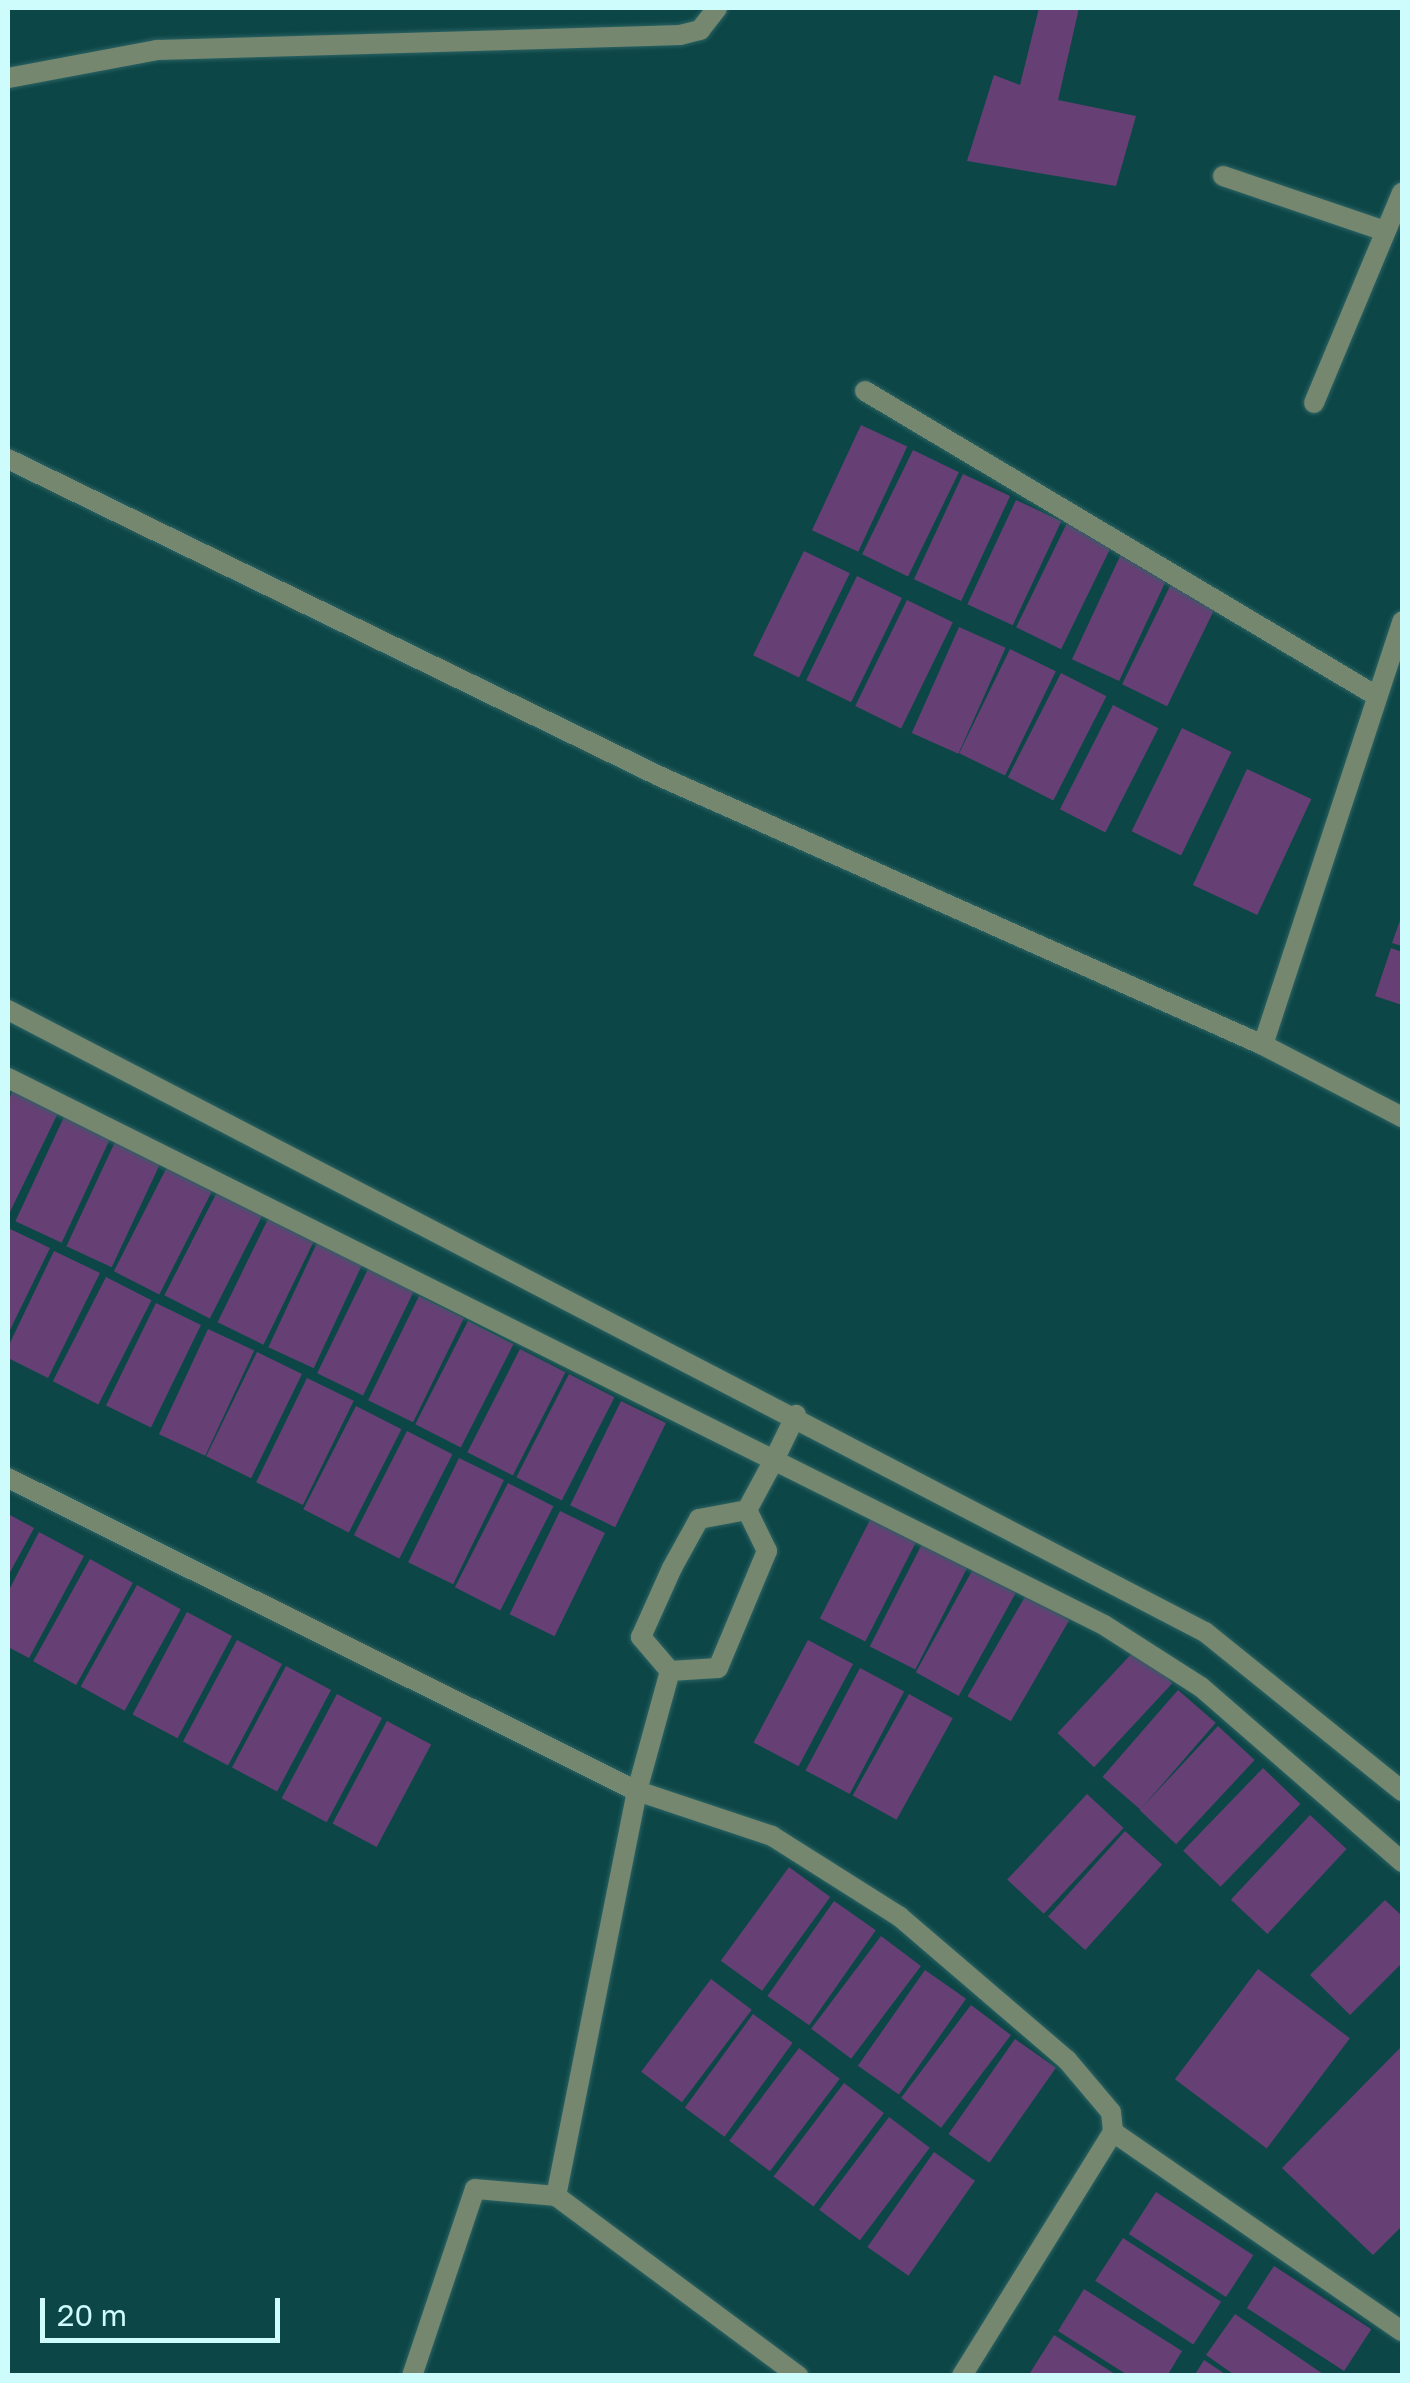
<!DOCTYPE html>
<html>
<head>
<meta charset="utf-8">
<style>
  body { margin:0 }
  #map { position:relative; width:1410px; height:2383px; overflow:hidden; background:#0d4647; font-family:"Golos Text",sans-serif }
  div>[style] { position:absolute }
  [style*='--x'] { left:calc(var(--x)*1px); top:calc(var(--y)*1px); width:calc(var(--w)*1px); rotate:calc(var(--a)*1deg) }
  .building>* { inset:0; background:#664074; transform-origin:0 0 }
  .roads { filter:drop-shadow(0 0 2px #2c6364) drop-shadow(0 0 2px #2c6364) }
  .minor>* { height:20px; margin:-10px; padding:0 10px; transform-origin:10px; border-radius:10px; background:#76876f }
  .tertiary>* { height:20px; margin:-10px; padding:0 10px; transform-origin:10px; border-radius:10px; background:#76876f }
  span { translate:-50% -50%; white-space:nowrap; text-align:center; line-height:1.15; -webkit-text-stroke:8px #0d4647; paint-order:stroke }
  .frame { position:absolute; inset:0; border:10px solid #cefbfb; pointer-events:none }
  .scale { position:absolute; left:40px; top:2298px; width:240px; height:45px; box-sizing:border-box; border:5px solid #cefbfb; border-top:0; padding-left:12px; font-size:30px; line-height:35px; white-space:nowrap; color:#cefbfb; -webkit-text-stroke:8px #0d4647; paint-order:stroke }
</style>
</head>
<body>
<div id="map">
  <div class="building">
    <div style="clip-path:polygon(1039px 8px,1079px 8px,1058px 100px,1136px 116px,1116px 186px,967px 161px,994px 75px,1020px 85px)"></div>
    <div style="left:861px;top:425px;width:51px;height:116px;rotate:25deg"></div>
    <div style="left:913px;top:450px;width:51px;height:116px;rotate:26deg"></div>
    <div style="left:963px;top:474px;width:52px;height:116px;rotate:25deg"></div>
    <div style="left:1016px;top:500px;width:50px;height:115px;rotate:25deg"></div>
    <div style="left:1067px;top:523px;width:50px;height:116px;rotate:26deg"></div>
    <div style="left:804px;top:551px;width:51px;height:116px;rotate:26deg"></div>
    <div style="left:1121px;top:554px;width:52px;height:116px;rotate:25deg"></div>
    <div style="left:857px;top:576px;width:50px;height:116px;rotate:26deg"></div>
    <div style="left:1173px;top:580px;width:50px;height:116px;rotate:26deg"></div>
    <div style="left:907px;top:600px;width:51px;height:118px;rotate:26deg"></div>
    <div style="left:959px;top:627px;width:51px;height:116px;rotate:24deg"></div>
    <div style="left:1010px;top:649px;width:51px;height:116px;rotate:26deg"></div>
    <div style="left:1061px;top:673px;width:51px;height:117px;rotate:27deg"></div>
    <div style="left:1113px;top:705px;width:51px;height:117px;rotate:27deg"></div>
    <div style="left:1182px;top:728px;width:55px;height:115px;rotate:26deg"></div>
    <div style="left:1247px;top:769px;width:71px;height:128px;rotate:25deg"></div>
    <div style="clip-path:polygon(1402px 915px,1402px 946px,1392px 943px)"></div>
    <div style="clip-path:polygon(1391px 948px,1402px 952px,1402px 1005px,1375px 996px)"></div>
    <div style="clip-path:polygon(13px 1090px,58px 1113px,8px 1216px,8px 1101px)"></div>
    <div style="left:64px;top:1117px;width:51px;height:115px;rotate:25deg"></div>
    <div style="left:115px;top:1142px;width:50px;height:115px;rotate:25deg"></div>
    <div style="left:167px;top:1167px;width:51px;height:117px;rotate:27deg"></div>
    <div style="left:217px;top:1192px;width:51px;height:116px;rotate:27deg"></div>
    <div style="left:268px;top:1219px;width:51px;height:115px;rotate:26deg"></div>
    <div style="clip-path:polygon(8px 1228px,50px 1248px,8px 1334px)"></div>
    <div style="left:317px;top:1243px;width:50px;height:115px;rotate:25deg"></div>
    <div style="clip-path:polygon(54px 1251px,100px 1273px,48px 1378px,8px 1358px,8px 1347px)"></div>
    <div style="left:368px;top:1269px;width:51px;height:116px;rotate:26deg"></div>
    <div style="left:106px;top:1277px;width:51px;height:117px;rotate:27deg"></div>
    <div style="left:419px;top:1296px;width:50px;height:116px;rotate:26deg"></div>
    <div style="left:156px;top:1303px;width:50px;height:114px;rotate:26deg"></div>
    <div style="left:468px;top:1321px;width:51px;height:116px;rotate:27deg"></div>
    <div style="left:208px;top:1329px;width:51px;height:116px;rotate:25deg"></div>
    <div style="left:520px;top:1349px;width:51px;height:116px;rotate:27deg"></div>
    <div style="left:257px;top:1352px;width:50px;height:116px;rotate:26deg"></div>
    <div style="left:569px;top:1374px;width:51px;height:116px;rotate:27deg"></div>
    <div style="left:307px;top:1378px;width:52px;height:116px;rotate:26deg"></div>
    <div style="left:621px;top:1401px;width:50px;height:116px;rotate:26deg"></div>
    <div style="left:356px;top:1406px;width:51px;height:116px;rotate:27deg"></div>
    <div style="left:407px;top:1431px;width:51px;height:117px;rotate:27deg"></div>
    <div style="left:459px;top:1458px;width:50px;height:116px;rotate:26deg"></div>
    <div style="left:508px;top:1483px;width:51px;height:117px;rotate:27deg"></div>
    <div style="left:560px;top:1511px;width:50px;height:115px;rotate:26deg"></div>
    <div style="clip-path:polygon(8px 1514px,34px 1528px,8px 1576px)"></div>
    <div style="left:872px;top:1516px;width:51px;height:115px;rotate:27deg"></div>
    <div style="clip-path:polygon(39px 1532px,84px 1556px,29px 1658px,8px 1647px,8px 1592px)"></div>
    <div style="left:922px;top:1544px;width:51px;height:115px;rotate:27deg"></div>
    <div style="left:90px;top:1559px;width:49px;height:117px;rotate:29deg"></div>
    <div style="left:973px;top:1569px;width:49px;height:118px;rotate:29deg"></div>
    <div style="left:137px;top:1585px;width:50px;height:116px;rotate:29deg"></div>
    <div style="left:1026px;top:1595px;width:50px;height:117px;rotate:30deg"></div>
    <div style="left:187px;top:1612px;width:51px;height:116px;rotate:28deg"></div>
    <div style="left:237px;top:1640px;width:51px;height:115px;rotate:28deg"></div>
    <div style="left:808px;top:1640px;width:51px;height:116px;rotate:28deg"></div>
    <div style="left:1136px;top:1649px;width:50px;height:115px;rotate:43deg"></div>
    <div style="left:286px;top:1666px;width:51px;height:115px;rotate:28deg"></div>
    <div style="left:860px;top:1668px;width:50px;height:116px;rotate:28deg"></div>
    <div style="left:1178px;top:1690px;width:50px;height:115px;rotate:41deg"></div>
    <div style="left:337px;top:1694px;width:51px;height:118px;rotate:28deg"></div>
    <div style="left:909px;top:1694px;width:50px;height:116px;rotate:29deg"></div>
    <div style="left:387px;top:1721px;width:50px;height:116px;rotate:28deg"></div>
    <div style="left:1218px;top:1726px;width:50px;height:115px;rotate:43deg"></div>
    <div style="left:1263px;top:1768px;width:52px;height:115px;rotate:44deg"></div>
    <div style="left:1087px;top:1794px;width:50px;height:117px;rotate:43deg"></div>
    <div style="left:1310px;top:1815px;width:50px;height:116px;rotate:43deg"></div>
    <div style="left:1125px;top:1831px;width:50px;height:115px;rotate:42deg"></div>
    <div style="left:789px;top:1867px;width:51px;height:116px;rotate:36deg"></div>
    <div style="clip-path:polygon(1385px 1900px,1402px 1916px,1402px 1963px,1350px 2015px,1310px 1975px)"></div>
    <div style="left:834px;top:1901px;width:51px;height:116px;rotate:35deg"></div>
    <div style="left:881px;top:1936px;width:50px;height:116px;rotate:37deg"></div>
    <div style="left:1258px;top:1969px;width:115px;height:138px;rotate:37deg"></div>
    <div style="left:925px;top:1970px;width:50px;height:117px;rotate:35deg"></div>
    <div style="left:711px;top:1979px;width:51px;height:116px;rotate:37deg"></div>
    <div style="left:971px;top:2005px;width:50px;height:116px;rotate:37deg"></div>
    <div style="left:753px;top:2014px;width:49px;height:116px;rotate:36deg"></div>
    <div style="left:1015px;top:2039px;width:50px;height:116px;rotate:35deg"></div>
    <div style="clip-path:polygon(1402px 2046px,1402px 2226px,1373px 2255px,1282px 2168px)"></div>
    <div style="left:799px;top:2048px;width:51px;height:116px;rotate:37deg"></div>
    <div style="left:844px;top:2083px;width:50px;height:117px;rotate:37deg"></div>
    <div style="left:889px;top:2117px;width:51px;height:116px;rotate:37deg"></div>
    <div style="left:934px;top:2152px;width:50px;height:116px;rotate:35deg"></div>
    <div style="left:1156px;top:2192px;width:116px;height:50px;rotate:33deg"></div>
    <div style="left:1123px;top:2238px;width:117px;height:51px;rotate:33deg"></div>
    <div style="left:1274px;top:2266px;width:116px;height:50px;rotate:33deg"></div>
    <div style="clip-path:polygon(1084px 2289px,1182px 2351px,1167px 2376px,1129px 2376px,1058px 2331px)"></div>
    <div style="clip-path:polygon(1235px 2314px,1326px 2376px,1236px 2376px,1206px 2355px)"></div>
    <div style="clip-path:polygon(1054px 2335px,1118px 2376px,1028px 2376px)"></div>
    <div style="clip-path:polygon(1204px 2360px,1228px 2376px,1194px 2376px)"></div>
  </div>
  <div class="roads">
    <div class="minor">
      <div style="--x:8;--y:78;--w:152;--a:-10.6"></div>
      <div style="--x:157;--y:50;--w:523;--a:-1.64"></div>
      <div style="--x:680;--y:35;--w:21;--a:-14"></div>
      <div style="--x:700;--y:30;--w:28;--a:-52"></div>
      <div style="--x:1223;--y:176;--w:171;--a:18.8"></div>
      <div style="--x:865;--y:391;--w:594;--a:30.8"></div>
      <div style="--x:1314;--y:403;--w:228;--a:-67.3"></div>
      <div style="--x:8;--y:459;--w:724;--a:25.96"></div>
      <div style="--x:659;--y:776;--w:661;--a:24.01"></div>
      <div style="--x:1263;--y:1045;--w:157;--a:27.4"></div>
      <div style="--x:1263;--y:1045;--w:446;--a:-71.8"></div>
      <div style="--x:8;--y:1478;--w:703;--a:26.46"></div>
      <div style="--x:637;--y:1791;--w:142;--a:18.4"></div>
      <div style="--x:772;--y:1836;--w:151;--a:32.3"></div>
      <div style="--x:900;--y:1917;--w:220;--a:40.6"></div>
      <div style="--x:1067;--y:2060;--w:68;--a:49.8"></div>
      <div style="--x:1111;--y:2112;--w:20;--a:84"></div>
      <div style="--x:1113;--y:2132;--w:287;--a:121.8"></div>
      <div style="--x:747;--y:1510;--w:59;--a:-61.7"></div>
      <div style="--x:670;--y:1671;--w:124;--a:105.4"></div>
      <div style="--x:637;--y:1791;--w:413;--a:101.3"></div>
      <div style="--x:556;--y:2196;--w:302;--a:36.6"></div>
      <div style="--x:670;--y:1671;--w:45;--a:-130.5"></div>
      <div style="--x:641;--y:1637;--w:76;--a:-65.8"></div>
      <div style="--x:672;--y:1568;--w:56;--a:-61.1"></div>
      <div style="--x:699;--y:1519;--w:49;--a:-10.6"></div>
      <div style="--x:670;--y:1671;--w:48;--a:-3.6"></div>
      <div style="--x:718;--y:1668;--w:127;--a:-67.3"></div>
      <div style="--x:767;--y:1551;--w:46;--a:-116"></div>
      <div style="--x:1113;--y:2132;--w:351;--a:34.6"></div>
      <div style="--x:412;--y:2376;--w:197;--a:-71.4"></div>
      <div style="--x:475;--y:2189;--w:81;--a:4.9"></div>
    </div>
    <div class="tertiary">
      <div style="--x:8;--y:1010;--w:1349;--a:27.46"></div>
      <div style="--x:1205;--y:1632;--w:253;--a:38.9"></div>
      <div style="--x:8;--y:1078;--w:1225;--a:26.52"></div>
      <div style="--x:1104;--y:1625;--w:115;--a:32.6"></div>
      <div style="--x:1201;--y:1687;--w:267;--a:41"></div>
      <div style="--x:775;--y:1458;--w:48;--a:-64"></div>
    </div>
  </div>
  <div class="frame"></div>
  <div class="scale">20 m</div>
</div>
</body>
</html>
